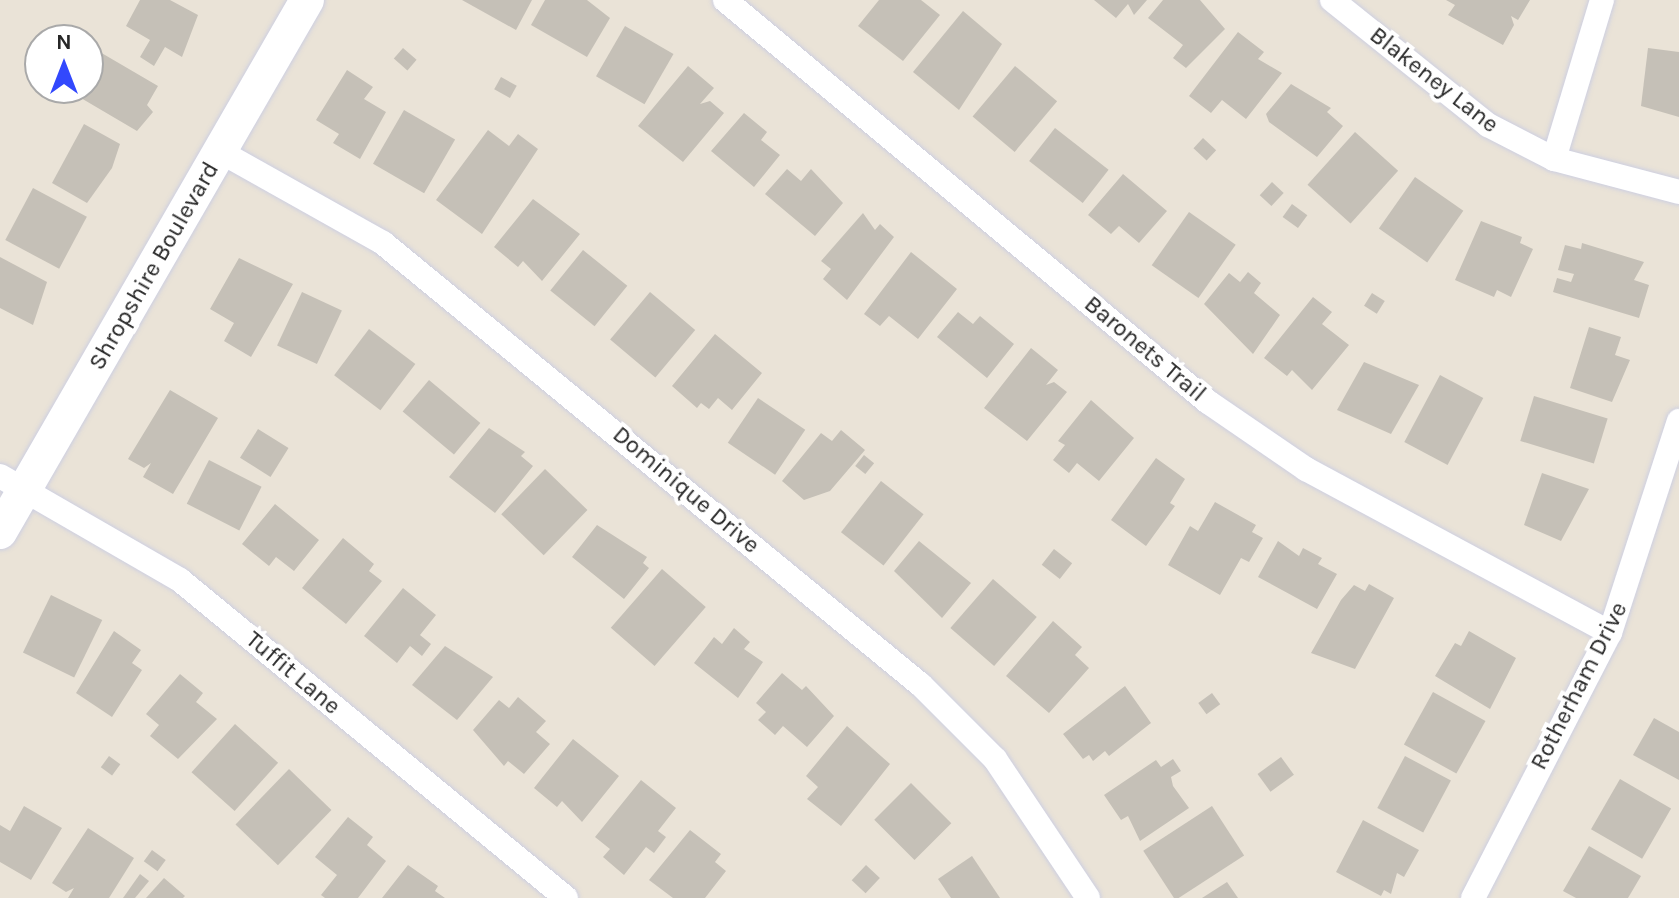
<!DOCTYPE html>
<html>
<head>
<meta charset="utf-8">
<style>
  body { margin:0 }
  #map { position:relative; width:1679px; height:898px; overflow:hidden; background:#eae3d7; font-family:Karla,sans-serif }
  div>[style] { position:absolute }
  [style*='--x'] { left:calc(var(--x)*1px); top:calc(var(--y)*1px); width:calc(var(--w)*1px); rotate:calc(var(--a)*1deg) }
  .building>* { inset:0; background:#c5c0b7; transform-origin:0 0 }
  .roads { filter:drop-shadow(0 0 2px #cdcfe1) drop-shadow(0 0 2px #cdcfe1) }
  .street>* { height:24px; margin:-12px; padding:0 12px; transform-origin:12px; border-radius:12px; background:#fff }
  .secondary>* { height:34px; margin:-17px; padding:0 17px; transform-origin:17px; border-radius:17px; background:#fff }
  span { translate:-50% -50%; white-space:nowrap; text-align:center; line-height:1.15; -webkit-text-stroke:8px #fff; paint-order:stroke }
  .street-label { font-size:24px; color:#272727 }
  .north { position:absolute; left:24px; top:24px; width:80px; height:80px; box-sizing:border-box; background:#fff; border:2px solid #a9a9a9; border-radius:50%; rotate:0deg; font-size:22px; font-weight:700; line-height:32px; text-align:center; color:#272727 }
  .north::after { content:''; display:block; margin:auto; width:28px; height:36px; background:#3248fd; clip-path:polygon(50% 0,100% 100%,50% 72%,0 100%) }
</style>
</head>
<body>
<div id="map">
  <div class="building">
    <div style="clip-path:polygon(140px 0,170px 0,198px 15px,182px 57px,165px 47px,154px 66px,140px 57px,150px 40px,126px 26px)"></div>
    <div style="clip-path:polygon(462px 0,532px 0,516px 30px)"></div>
    <div style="clip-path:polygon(545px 0,587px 0,610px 18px,587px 57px,531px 25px)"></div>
    <div style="clip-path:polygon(879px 0,921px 0,940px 15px,903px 61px,858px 26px)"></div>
    <div style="clip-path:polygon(1094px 0,1147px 0,1134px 15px,1128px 4px,1116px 18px)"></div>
    <div style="clip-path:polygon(1163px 0,1200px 0,1225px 29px,1186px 68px,1173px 58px,1183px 45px,1148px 18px)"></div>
    <div style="clip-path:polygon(1446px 0,1530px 0,1518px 20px,1511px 16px,1514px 25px,1503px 45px,1448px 15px,1455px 5px)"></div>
    <div style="clip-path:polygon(963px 11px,1002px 44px,959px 110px,913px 72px)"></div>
    <div style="left:625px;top:26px;width:56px;height:58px;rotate:30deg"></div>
    <div style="clip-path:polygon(1238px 32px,1264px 52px,1258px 59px,1282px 73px,1246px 119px,1222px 100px,1211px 113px,1189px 96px)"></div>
    <div style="clip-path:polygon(93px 48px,158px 86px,147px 105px,153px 112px,137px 131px,69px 91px,88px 88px)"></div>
    <div style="left:403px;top:48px;width:18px;height:14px;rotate:41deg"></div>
    <div style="clip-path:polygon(1648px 48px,1679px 52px,1679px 117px,1641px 106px)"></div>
    <div style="clip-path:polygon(688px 66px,714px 88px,700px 104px,710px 101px,724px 113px,683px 162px,638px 126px)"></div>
    <div style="left:1015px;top:66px;width:55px;height:66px;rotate:40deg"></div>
    <div style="clip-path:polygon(347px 70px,373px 87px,364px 99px,386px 112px,360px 159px,333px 143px,339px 134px,316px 120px)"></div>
    <div style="left:501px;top:77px;width:18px;height:14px;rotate:29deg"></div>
    <div style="clip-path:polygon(1291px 84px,1331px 108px,1327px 112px,1343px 126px,1317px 157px,1269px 122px,1266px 114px)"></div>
    <div style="left:404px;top:110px;width:59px;height:62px;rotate:30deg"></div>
    <div style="clip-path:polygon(744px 113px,767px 132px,761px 140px,780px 155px,754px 187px,711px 151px)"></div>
    <div style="clip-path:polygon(84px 124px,120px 144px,112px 168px,87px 203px,52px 183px)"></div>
    <div style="left:1055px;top:128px;width:68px;height:42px;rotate:38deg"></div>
    <div style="clip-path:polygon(488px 130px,509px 146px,518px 134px,538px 149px,482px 234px,436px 200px)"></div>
    <div style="left:1355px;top:132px;width:58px;height:71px;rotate:42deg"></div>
    <div style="left:1203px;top:138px;width:18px;height:14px;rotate:43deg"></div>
    <div style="clip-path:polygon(787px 169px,801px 181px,811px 169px,843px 203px,815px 236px,765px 194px)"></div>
    <div style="clip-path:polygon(1123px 174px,1167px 211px,1139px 243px,1119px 226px,1111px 234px,1088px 215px)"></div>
    <div style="left:1415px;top:177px;width:59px;height:63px;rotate:35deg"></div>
    <div style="left:1272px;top:182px;width:16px;height:18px;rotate:43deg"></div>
    <div style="left:33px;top:188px;width:61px;height:59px;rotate:28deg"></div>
    <div style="clip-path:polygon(533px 199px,580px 234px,542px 281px,523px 261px,518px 267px,494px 247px)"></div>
    <div style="left:1292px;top:204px;width:19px;height:16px;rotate:36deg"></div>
    <div style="left:1189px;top:212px;width:57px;height:65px;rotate:35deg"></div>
    <div style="clip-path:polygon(863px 213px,875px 230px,880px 224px,894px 237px,847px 300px,823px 279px,831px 269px,821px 261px)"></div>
    <div style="clip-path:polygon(1481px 221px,1522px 237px,1520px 243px,1533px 249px,1511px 297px,1497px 290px,1494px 297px,1455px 280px)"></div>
    <div style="clip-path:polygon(1582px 243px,1644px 262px,1634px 280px,1649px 285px,1639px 318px,1553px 292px,1557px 278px,1571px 282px,1574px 274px,1558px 270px,1565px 245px,1581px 249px)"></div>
    <div style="left:583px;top:250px;width:57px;height:52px;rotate:39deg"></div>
    <div style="clip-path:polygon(911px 252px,957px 289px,918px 339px,889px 316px,880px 326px,864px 314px)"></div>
    <div style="clip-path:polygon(0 257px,47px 282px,33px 325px,0 308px)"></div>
    <div style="clip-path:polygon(239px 258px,293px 284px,251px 357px,224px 341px,234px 323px,210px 309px)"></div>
    <div style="clip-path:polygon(1248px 272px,1261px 283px,1254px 293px,1280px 315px,1253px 354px,1204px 304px,1229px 273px,1240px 282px)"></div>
    <div style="left:302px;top:292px;width:44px;height:59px;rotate:25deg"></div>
    <div style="left:650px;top:292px;width:59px;height:62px;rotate:40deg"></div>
    <div style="left:1372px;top:293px;width:15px;height:15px;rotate:32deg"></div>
    <div style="clip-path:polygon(1313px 297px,1332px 312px,1322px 324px,1349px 345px,1312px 390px,1292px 370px,1287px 376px,1264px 358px)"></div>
    <div style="clip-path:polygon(958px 312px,973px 324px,980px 316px,1014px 344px,987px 378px,937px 337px)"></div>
    <div style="clip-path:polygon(1589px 327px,1621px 337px,1615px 355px,1630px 360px,1612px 402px,1570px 388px)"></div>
    <div style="left:369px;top:329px;width:58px;height:58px;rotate:37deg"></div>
    <div style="clip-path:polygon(715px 334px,762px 373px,732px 410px,718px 398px,709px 409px,701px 403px,697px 408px,672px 386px)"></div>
    <div style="clip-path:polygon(1031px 348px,1058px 370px,1046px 385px,1054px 382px,1067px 392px,1027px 441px,984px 408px)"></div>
    <div style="clip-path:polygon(1364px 362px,1419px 385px,1391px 434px,1337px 410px)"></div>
    <div style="left:1440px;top:375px;width:49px;height:76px;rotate:28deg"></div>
    <div style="left:429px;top:380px;width:67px;height:41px;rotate:40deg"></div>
    <div style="clip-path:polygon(170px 390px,218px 418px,173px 494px,143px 477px,151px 463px,144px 468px,128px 459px)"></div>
    <div style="left:1534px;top:396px;width:77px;height:47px;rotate:17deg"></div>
    <div style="left:758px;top:398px;width:57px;height:54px;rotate:34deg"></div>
    <div style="clip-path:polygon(1091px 400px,1134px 438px,1099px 481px,1077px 463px,1069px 473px,1053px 460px,1065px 445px,1058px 441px)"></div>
    <div style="clip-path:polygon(489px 428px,525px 452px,521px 456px,533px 466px,495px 513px,449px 477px)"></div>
    <div style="left:258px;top:429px;width:36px;height:34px;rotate:32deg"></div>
    <div style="clip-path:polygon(841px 430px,865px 450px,830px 491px,804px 500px,782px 481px,821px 433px,832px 441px)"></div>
    <div style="left:864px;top:455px;width:13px;height:14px;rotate:39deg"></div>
    <div style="clip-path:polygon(1156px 458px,1185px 479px,1170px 503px,1175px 506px,1146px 546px,1111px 520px)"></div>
    <div style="left:209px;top:460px;width:59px;height:49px;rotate:27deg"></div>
    <div style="left:545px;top:469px;width:59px;height:63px;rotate:44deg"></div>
    <div style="clip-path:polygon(1542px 473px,1589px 489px,1561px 541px,1524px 525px)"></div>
    <div style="left:881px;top:481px;width:54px;height:65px;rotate:38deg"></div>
    <div style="clip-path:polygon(1215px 502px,1256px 525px,1252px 532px,1263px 538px,1249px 562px,1241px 558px,1220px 595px,1168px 565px,1190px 526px,1198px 531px)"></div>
    <div style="clip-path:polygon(275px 504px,319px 540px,294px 571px,276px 557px,269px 566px,242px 544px)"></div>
    <div style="clip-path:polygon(597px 525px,647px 557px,643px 563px,649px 568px,624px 599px,572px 557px)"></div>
    <div style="clip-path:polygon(343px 538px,374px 564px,369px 571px,382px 581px,346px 624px,302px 588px)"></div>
    <div style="clip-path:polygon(919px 541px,971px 583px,942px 618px,894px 571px)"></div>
    <div style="clip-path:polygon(1278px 541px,1299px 556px,1303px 548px,1322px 558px,1318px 564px,1337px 574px,1317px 609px,1258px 577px)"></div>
    <div style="left:1054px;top:549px;width:23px;height:20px;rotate:38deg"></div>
    <div style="left:662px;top:569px;width:58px;height:78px;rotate:41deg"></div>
    <div style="left:993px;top:579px;width:58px;height:65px;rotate:41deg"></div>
    <div style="clip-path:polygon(1369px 584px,1394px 598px,1355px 669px,1311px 653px,1341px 600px,1354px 585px,1365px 591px)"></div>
    <div style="clip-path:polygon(403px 588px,436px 615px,420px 635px,431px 644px,422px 656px,410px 646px,397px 663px,364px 636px)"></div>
    <div style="left:51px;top:595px;width:57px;height:64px;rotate:26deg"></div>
    <div style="clip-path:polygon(1053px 621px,1082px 647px,1075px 655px,1089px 668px,1049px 713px,1006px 676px)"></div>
    <div style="clip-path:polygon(734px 628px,750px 642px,744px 649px,763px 662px,738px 698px,694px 663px,714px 637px,722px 644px)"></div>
    <div style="clip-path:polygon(114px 631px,141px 650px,132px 663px,142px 670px,112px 717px,76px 693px)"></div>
    <div style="clip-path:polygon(1469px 631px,1516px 658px,1490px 709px,1435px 676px,1455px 643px,1461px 646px)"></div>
    <div style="clip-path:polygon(445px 646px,493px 677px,457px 720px,412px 685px)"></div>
    <div style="clip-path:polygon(782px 673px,802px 690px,806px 686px,834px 716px,807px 747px,783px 726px,775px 735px,758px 720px,766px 712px,756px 703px)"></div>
    <div style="clip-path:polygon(180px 674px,203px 693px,196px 702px,217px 719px,178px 759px,150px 736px,159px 725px,146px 714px)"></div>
    <div style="clip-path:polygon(1125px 686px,1151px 723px,1109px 756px,1105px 751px,1093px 761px,1089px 755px,1083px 759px,1063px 734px)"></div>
    <div style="left:1433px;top:692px;width:60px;height:60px;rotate:29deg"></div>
    <div style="left:1212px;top:693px;width:14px;height:17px;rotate:54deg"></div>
    <div style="clip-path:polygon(518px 697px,546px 721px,536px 732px,550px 744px,524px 774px,508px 761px,504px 766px,473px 730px,499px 700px,509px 708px)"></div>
    <div style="clip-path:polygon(1654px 718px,1679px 732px,1679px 780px,1633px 755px)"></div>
    <div style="left:235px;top:724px;width:58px;height:65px;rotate:42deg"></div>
    <div style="clip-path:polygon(847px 726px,890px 764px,841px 826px,807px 799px,818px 787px,806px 776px)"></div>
    <div style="clip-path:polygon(573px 739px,619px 776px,582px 822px,562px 801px,557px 807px,534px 788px)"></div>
    <div style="left:109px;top:756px;width:14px;height:14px;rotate:36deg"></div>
    <div style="left:1405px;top:756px;width:52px;height:59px;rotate:28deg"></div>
    <div style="left:1281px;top:757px;width:22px;height:29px;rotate:54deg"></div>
    <div style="clip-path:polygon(1173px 759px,1181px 771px,1171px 777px,1173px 786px,1189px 808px,1140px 841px,1128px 816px,1121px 820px,1104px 795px,1156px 760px,1161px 767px)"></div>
    <div style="left:289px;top:769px;width:59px;height:77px;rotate:44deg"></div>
    <div style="left:1620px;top:779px;width:59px;height:58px;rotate:30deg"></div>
    <div style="clip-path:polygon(641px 780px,676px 808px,658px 831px,666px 837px,654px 853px,646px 847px,624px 875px,603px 857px,610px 849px,595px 837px)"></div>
    <div style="left:911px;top:783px;width:57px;height:52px;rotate:45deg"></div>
    <div style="clip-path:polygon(24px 806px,62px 828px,31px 880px,0 862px,0 825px,10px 831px)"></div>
    <div style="left:1212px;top:806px;width:59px;height:82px;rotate:57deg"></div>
    <div style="clip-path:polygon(348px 817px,373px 837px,367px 845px,386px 861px,358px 898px,325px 898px,321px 895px,337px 875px,315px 857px)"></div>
    <div style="clip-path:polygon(1363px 820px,1419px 850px,1404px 877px,1397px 873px,1391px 894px,1384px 890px,1381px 896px,1336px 872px)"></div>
    <div style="clip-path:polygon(88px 828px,134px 858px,109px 898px,68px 898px,74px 888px,66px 892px,52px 883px)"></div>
    <div style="clip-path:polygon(690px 830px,721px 854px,715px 862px,726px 871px,705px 898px,673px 898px,649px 880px)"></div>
    <div style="clip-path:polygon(1589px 846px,1641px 876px,1628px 898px,1576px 898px,1563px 891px)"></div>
    <div style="left:152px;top:850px;width:17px;height:14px;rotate:36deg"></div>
    <div style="clip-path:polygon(972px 856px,1000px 898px,951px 898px,938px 879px)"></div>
    <div style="clip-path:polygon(408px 865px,438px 886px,435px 891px,445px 898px,382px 898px)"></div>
    <div style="left:866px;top:865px;width:19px;height:21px;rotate:43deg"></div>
    <div style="clip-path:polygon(140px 874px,149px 881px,135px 898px,123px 898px)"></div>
    <div style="clip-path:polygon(164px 878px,185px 896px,183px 898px,146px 898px)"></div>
    <div style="clip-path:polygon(1227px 882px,1238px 898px,1202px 898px)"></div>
  </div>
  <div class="roads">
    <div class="street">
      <div style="--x:725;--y:0;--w:628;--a:39.77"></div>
      <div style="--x:1208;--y:402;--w:119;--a:34.4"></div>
      <div style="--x:1306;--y:469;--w:345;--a:28.3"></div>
      <div style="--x:1332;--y:0;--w:200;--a:38.7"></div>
      <div style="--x:1488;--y:125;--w:74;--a:27.3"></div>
      <div style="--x:1554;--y:159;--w:129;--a:14.8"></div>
      <div style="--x:221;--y:152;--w:186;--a:29.3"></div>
      <div style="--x:383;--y:243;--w:696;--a:39.41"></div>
      <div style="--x:921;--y:685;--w:105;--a:45"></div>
      <div style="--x:995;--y:759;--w:167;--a:56.2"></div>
      <div style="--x:1554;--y:159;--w:166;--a:-73.2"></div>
      <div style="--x:0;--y:476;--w:208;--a:30"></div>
      <div style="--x:180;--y:580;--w:500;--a:39.48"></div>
      <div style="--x:1473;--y:898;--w:298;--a:-62.7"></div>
      <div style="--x:1610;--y:633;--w:223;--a:-72"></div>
    </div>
    <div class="secondary">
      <div style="--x:0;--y:532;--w:614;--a:-60.01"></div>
    </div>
  </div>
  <div class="street-label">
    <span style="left:1434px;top:80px;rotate:38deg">Blakeney Lane</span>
    <span style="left:154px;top:266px;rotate:-60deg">Shropshire Boulevard</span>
    <span style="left:1145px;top:349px;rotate:40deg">Baronets Trail</span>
    <span style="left:686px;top:490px;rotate:40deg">Dominique Drive</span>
    <span style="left:293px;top:673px;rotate:40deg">Tuffit Lane</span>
    <span style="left:1579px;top:686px;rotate:-63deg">Rotherham Drive</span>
  </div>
  <div class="north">N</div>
</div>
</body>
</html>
